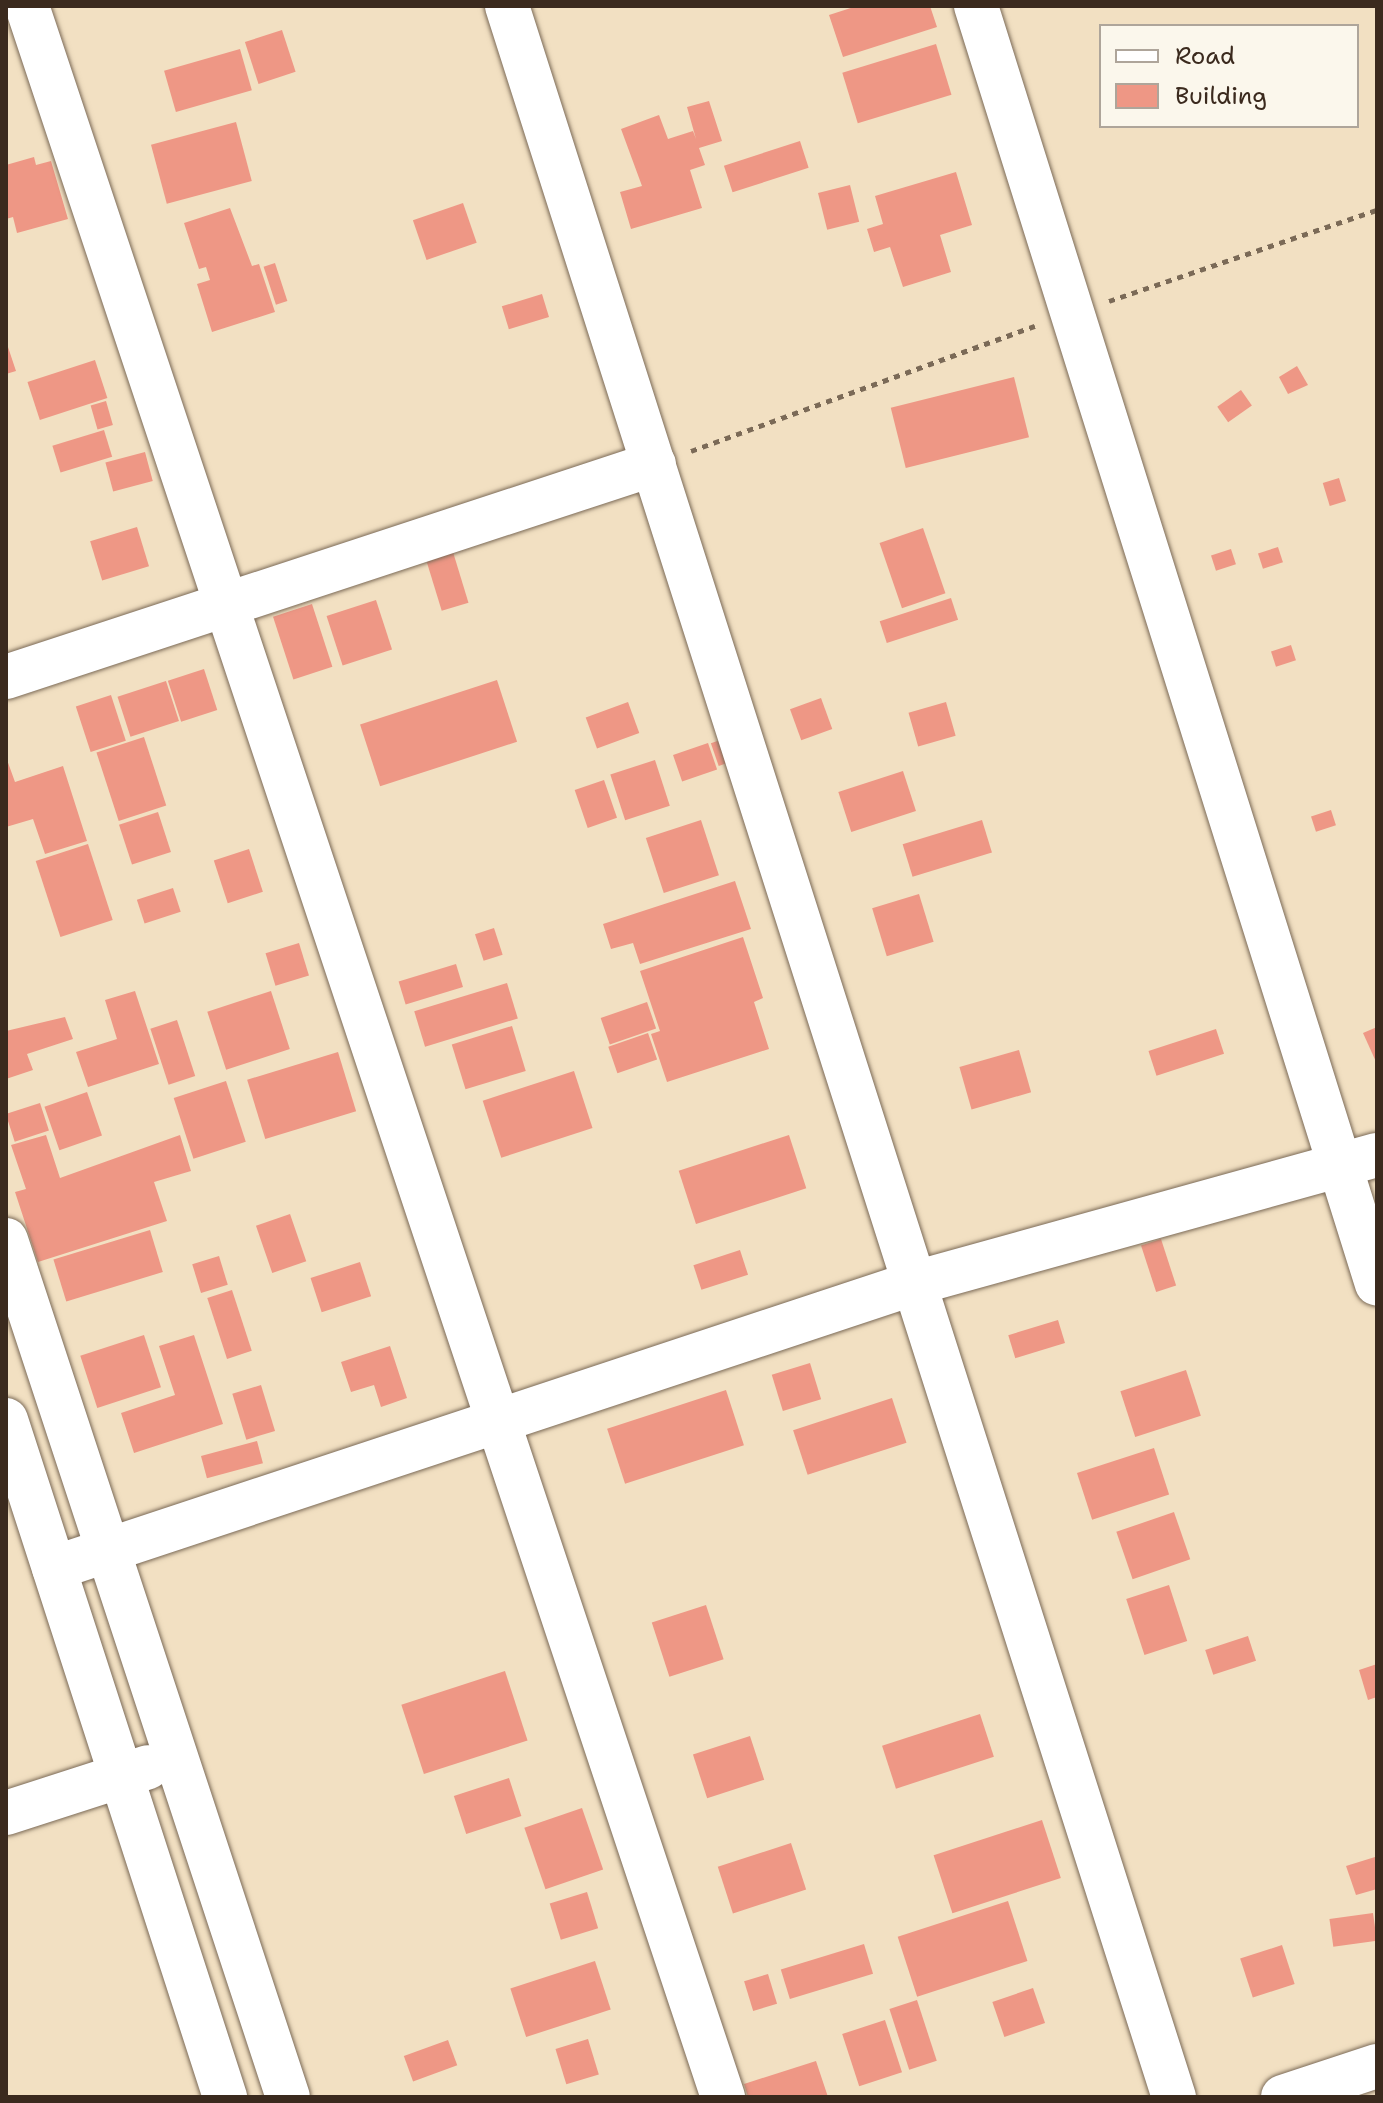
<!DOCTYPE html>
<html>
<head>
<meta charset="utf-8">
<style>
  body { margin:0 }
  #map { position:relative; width:1383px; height:2103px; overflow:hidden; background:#f2e0c2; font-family:"Shantell Sans",sans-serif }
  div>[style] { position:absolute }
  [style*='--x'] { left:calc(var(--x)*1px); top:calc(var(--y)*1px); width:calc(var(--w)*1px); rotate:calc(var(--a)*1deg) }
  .building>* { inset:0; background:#ee9785; transform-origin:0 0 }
  .path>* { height:5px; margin-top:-2.5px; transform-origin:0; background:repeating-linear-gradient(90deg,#7b6a57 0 6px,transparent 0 12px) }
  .roads { filter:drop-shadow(0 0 2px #7b6a57) drop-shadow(0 0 2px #7b6a57) }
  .minor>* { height:44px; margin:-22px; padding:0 22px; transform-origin:22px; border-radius:22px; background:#fff }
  span { translate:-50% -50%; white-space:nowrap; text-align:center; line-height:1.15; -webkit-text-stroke:6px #fbf7ec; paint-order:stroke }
  .frame { position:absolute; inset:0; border:8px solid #3b2a1e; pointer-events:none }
  .legend { position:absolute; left:1099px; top:24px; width:260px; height:104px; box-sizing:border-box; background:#fbf7ec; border:2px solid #aea59a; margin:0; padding:10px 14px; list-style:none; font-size:24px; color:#3b2a1e }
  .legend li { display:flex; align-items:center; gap:16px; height:40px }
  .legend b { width:40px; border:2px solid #aea59a }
</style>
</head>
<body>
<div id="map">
  <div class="building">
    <div style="clip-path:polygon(857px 6px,930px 6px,937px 27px,843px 57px,829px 15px)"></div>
    <div style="left:282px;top:30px;width:44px;height:39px;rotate:72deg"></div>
    <div style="left:936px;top:44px;width:53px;height:98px;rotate:73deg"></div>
    <div style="left:240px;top:49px;width:43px;height:79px;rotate:74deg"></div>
    <div style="clip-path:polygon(709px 101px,722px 141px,699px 148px,705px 165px,690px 170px,702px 208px,631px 229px,620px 192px,642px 186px,621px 129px,659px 115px,668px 139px,693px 131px,696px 139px,687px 107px)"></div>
    <div style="left:236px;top:122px;width:61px;height:88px;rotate:75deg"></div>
    <div style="left:800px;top:141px;width:28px;height:80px;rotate:72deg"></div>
    <div style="clip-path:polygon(34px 157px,36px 165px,51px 161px,68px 219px,17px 233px,13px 217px,6px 219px,6px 165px)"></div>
    <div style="clip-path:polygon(956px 172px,972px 225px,940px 235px,951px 272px,903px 287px,890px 247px,874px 252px,867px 229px,883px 224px,875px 196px)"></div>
    <div style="left:850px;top:185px;width:38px;height:33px;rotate:76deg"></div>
    <div style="left:463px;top:203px;width:42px;height:53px;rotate:71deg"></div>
    <div style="clip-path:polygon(230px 208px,252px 266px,259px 264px,275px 312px,212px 332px,197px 284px,210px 280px,206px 267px,199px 269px,184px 223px)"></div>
    <div style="left:275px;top:263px;width:40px;height:12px;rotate:72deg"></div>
    <div style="left:542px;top:294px;width:24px;height:42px;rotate:73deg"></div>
    <div style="clip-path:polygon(6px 341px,16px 371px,6px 374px)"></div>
    <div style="left:95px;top:360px;width:40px;height:71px;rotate:72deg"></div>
    <div style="clip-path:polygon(1297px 366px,1308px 385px,1288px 394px,1279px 377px)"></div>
    <div style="left:1014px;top:377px;width:62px;height:127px;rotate:76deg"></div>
    <div style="left:1241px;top:390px;width:19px;height:29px;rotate:55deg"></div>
    <div style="left:106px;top:401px;width:25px;height:16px;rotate:74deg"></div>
    <div style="left:104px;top:430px;width:28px;height:54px;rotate:73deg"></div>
    <div style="left:145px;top:452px;width:30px;height:41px;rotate:75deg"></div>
    <div style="left:1339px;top:478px;width:24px;height:17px;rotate:73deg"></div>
    <div style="left:137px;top:527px;width:41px;height:49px;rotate:73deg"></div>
    <div style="left:923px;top:528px;width:69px;height:46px;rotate:71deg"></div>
    <div style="left:1278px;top:547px;width:16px;height:21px;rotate:72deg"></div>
    <div style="left:1231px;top:549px;width:16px;height:21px;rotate:72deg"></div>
    <div style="left:453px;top:552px;width:53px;height:28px;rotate:73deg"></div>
    <div style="left:951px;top:598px;width:23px;height:75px;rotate:72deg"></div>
    <div style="left:376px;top:600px;width:52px;height:52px;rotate:72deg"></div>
    <div style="left:312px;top:604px;width:66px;height:41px;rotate:72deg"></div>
    <div style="left:1291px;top:645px;width:16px;height:21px;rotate:72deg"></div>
    <div style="left:204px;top:669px;width:43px;height:38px;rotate:72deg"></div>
    <div style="left:497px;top:680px;width:65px;height:144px;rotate:72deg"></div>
    <div style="left:166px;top:681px;width:42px;height:51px;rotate:72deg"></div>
    <div style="left:111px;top:695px;width:48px;height:37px;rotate:72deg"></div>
    <div style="left:821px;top:698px;width:33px;height:33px;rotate:70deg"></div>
    <div style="left:628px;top:702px;width:33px;height:45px;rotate:70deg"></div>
    <div style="left:946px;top:702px;width:35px;height:39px;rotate:74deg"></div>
    <div style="left:144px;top:737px;width:72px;height:50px;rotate:72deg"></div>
    <div style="left:726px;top:738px;width:24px;height:16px;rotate:71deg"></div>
    <div style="left:708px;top:743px;width:28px;height:37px;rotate:71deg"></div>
    <div style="clip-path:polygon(6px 757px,15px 782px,63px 766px,87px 841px,45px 854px,33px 819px,6px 827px)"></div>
    <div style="left:655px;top:760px;width:48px;height:47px;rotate:72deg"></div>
    <div style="left:903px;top:771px;width:42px;height:68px;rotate:72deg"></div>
    <div style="left:604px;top:780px;width:40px;height:31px;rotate:71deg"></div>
    <div style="left:1331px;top:810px;width:16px;height:21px;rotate:72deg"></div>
    <div style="left:158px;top:812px;width:42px;height:41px;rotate:72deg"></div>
    <div style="left:701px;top:820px;width:58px;height:58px;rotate:72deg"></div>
    <div style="left:982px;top:820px;width:34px;height:83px;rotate:73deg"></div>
    <div style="left:88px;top:844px;width:80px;height:55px;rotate:72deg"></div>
    <div style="left:249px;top:849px;width:45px;height:37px;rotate:72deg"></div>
    <div style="clip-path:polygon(735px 881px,751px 929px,640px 964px,633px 943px,611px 949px,603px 924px)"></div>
    <div style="left:173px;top:888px;width:25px;height:38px;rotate:72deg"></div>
    <div style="left:919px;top:894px;width:50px;height:49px;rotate:73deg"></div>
    <div style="left:494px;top:928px;width:28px;height:20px;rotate:72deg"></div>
    <div style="clip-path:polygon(743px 937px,763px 998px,754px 1002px,769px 1049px,667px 1082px,651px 1034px,660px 1031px,640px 971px)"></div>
    <div style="left:299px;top:943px;width:34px;height:35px;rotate:73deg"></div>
    <div style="left:456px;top:964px;width:24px;height:60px;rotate:73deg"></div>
    <div style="left:507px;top:983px;width:37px;height:97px;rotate:73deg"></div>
    <div style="clip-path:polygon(135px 991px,159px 1064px,88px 1087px,76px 1052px,117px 1039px,105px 1000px)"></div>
    <div style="left:271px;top:991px;width:61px;height:67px;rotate:72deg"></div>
    <div style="left:647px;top:1002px;width:28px;height:49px;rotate:71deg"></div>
    <div style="clip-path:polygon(65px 1017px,73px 1039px,27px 1054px,33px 1070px,6px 1079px,6px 1031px)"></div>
    <div style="left:177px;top:1020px;width:59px;height:28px;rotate:72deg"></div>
    <div style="left:512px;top:1026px;width:47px;height:63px;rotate:73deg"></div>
    <div style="clip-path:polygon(1377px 1027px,1377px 1064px,1363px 1033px)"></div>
    <div style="left:1216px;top:1029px;width:26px;height:71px;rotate:72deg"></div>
    <div style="left:648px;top:1033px;width:28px;height:42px;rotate:71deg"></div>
    <div style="left:1019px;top:1050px;width:44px;height:62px;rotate:74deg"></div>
    <div style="left:338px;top:1052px;width:62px;height:95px;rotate:73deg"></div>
    <div style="left:574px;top:1071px;width:60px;height:96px;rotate:72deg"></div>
    <div style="left:226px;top:1081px;width:64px;height:55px;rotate:72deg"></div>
    <div style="left:87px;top:1092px;width:46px;height:45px;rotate:71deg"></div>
    <div style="left:40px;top:1103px;width:29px;height:36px;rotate:72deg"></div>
    <div style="clip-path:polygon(46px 1135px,60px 1178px,180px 1135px,191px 1171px,154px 1182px,167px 1221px,38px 1262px,15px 1192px,26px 1189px,11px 1145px)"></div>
    <div style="left:789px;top:1135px;width:56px;height:116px;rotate:72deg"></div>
    <div style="left:290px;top:1214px;width:50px;height:36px;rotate:71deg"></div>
    <div style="left:150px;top:1230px;width:44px;height:101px;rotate:73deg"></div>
    <div style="left:1161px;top:1239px;width:49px;height:21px;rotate:72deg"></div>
    <div style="left:740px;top:1250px;width:26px;height:49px;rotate:72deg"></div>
    <div style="left:219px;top:1256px;width:30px;height:28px;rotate:73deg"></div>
    <div style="left:360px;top:1262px;width:36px;height:52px;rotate:72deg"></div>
    <div style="left:232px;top:1290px;width:64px;height:26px;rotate:72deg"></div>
    <div style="left:1058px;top:1320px;width:24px;height:52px;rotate:73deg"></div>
    <div style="left:144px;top:1335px;width:55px;height:67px;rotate:72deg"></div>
    <div style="clip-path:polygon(194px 1335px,223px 1424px,134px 1453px,121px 1413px,175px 1395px,159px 1346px)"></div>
    <div style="clip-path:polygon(390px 1346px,407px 1398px,381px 1407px,374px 1385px,351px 1392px,341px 1362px)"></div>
    <div style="left:810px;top:1363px;width:38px;height:40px;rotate:73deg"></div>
    <div style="left:1186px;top:1370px;width:48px;height:69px;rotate:72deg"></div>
    <div style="left:261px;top:1385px;width:48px;height:30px;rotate:73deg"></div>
    <div style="left:726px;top:1390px;width:58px;height:125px;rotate:72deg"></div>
    <div style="left:892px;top:1398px;width:47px;height:104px;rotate:72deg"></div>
    <div style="left:257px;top:1441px;width:23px;height:58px;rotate:75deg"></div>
    <div style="left:1154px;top:1448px;width:49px;height:81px;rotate:72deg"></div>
    <div style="left:1174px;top:1512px;width:50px;height:61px;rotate:71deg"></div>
    <div style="left:1169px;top:1585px;width:59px;height:45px;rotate:72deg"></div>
    <div style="left:706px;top:1605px;width:57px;height:57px;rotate:72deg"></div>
    <div style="left:1248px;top:1636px;width:26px;height:45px;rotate:72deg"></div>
    <div style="clip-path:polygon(1377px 1664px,1377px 1697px,1368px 1700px,1359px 1670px)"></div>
    <div style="left:505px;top:1671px;width:73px;height:109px;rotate:72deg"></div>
    <div style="left:980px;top:1714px;width:45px;height:103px;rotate:72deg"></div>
    <div style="left:750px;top:1736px;width:46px;height:60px;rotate:72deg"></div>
    <div style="left:509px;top:1778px;width:40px;height:58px;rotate:72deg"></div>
    <div style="left:582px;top:1808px;width:65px;height:61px;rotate:71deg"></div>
    <div style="left:1042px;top:1820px;width:61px;height:114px;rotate:72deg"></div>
    <div style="left:791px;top:1843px;width:49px;height:77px;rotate:72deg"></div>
    <div style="clip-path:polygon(1375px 1857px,1377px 1889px,1356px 1895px,1346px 1866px)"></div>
    <div style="left:587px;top:1892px;width:38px;height:39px;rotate:73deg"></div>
    <div style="left:1008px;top:1901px;width:63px;height:116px;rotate:72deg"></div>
    <div style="left:1373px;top:1913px;width:28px;height:44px;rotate:82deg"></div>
    <div style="left:864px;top:1944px;width:31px;height:87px;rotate:73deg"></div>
    <div style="left:1282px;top:1945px;width:41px;height:44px;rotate:72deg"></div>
    <div style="left:595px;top:1961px;width:51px;height:89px;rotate:72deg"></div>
    <div style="left:768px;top:1974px;width:31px;height:25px;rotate:73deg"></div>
    <div style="left:1033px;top:1988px;width:37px;height:43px;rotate:71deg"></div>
    <div style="left:917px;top:2000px;width:64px;height:29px;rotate:72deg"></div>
    <div style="left:885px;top:2020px;width:55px;height:45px;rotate:72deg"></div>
    <div style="left:588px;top:2039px;width:37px;height:34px;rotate:73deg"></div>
    <div style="left:448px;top:2040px;width:27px;height:47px;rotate:70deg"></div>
    <div style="clip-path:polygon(816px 2061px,828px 2097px,748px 2097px,744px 2084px)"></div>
  </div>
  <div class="path">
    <div style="--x:1109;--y:301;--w:283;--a:-18.8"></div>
    <div style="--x:691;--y:451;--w:366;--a:-20"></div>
  </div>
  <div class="roads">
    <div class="minor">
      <div style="--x:27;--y:6;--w:2204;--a:71.59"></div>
      <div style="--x:507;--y:6;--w:2195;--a:72.31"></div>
      <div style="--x:976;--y:6;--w:1339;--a:72.58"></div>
      <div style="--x:6;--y:677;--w:682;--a:-18.2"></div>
      <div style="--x:6;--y:1240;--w:902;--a:71.79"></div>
      <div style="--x:6;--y:1420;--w:712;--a:72.07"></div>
      <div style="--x:54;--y:1568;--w:907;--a:-18.32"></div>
      <div style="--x:915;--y:1283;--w:479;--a:-15.5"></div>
      <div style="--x:6;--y:1813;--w:149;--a:-17.9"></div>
      <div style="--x:1283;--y:2097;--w:99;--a:-18.3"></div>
    </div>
  </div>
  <div class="frame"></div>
  <ul class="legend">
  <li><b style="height:10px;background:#fff"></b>Road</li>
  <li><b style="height:22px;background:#ee9785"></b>Building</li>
  </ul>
</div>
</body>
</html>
